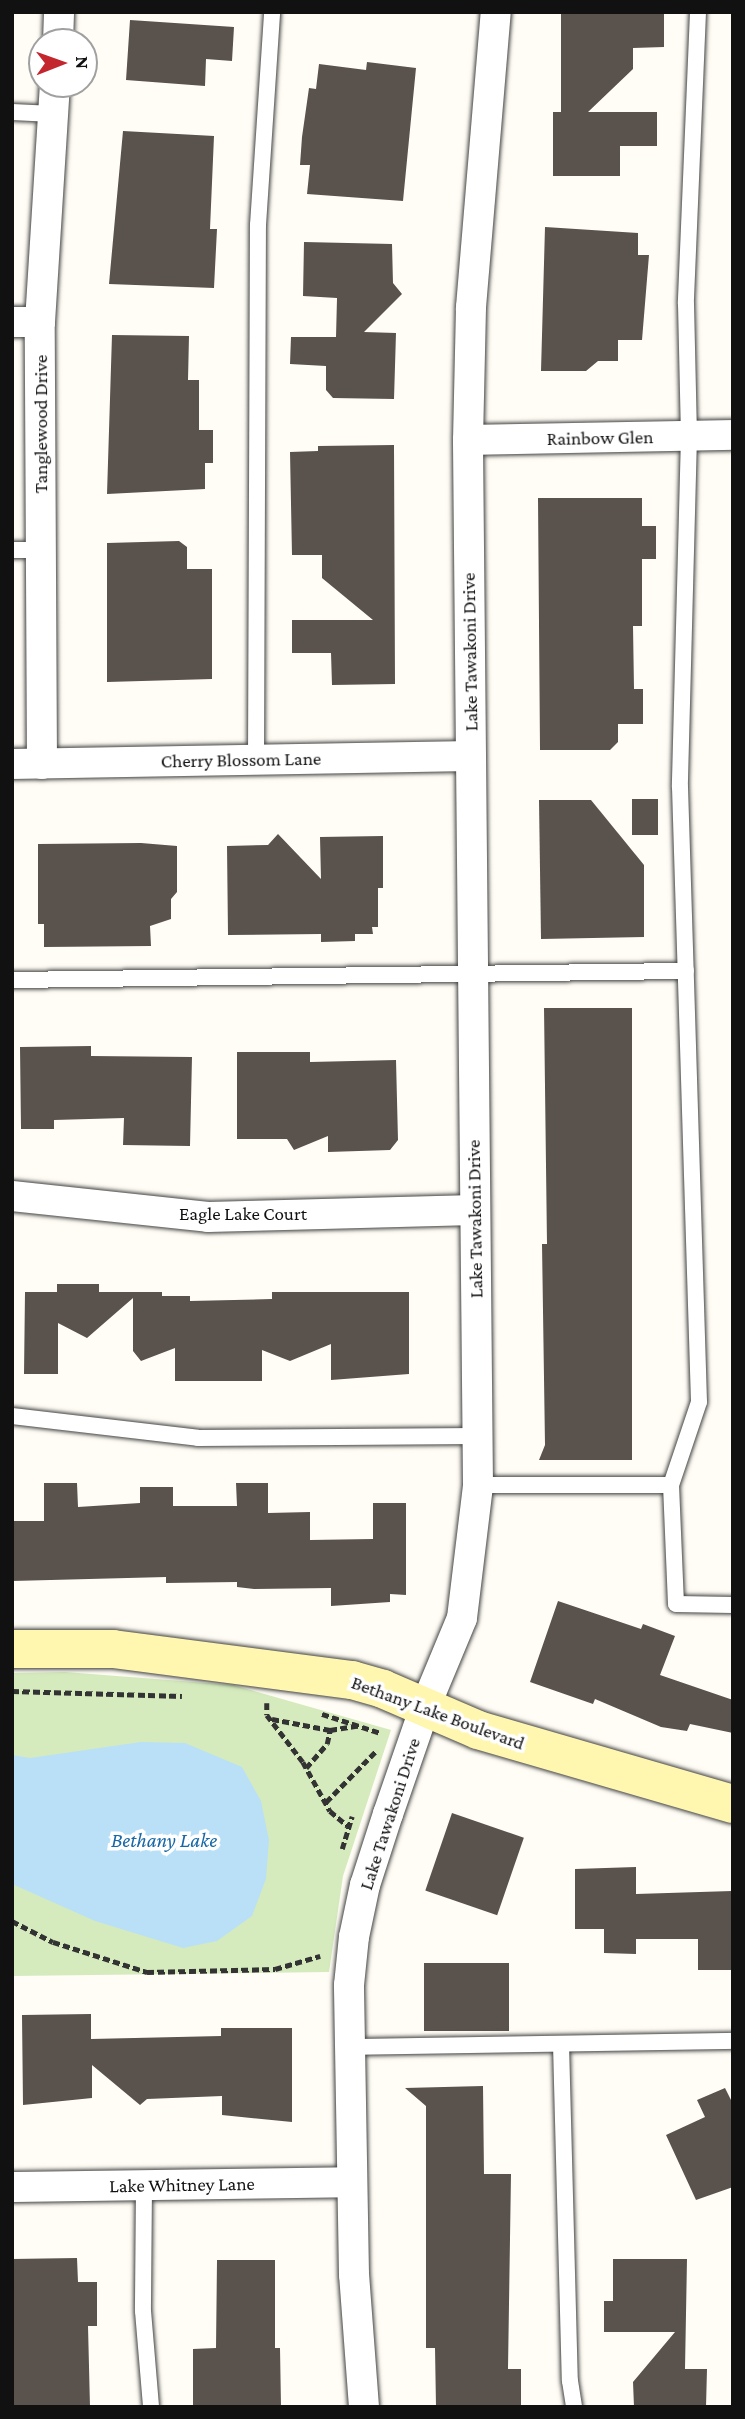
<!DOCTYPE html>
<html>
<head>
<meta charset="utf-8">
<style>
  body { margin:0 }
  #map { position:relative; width:745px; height:2419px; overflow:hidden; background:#fffdf5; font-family:"Crimson Pro",serif }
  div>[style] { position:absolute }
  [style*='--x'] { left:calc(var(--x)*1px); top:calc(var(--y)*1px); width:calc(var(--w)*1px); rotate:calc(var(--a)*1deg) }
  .green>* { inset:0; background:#d5ebbd }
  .water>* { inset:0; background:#b9e0f7 }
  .building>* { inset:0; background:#5a524d; transform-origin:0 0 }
  .path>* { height:4.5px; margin-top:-2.25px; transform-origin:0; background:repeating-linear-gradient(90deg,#333 0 7px,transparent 0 10.5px) }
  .roads { filter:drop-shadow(0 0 2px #444) drop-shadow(0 0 2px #444) }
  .lane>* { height:16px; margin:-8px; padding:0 8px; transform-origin:8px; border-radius:8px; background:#fff }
  .street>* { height:30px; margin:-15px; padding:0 15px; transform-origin:15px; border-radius:15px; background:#fff }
  .secondary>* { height:38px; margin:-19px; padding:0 19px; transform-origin:19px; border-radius:19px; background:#fff6b0 }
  span { translate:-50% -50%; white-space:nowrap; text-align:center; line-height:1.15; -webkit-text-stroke:7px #fff; paint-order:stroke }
  .street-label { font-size:19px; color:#111 }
  .water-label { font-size:21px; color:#1768a6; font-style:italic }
  .frame { position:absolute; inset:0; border:14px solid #111; pointer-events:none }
  .north { position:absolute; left:28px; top:28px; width:70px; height:70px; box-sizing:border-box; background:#fff; border:2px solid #a0a0a0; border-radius:50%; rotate:89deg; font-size:19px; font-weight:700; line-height:28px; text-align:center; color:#111 }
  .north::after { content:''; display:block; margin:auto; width:24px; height:32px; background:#c4262e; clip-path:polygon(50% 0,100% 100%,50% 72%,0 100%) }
</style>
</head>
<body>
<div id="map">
  <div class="green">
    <div style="clip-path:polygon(65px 1672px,233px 1685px,391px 1730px,343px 1876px,329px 1972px,12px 1976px,12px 1673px)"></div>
  </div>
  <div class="water">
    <div style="clip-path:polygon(141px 1742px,185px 1743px,242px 1767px,261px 1801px,269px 1840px,266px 1879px,252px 1916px,217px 1941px,183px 1948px,95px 1921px,12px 1884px,12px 1755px,30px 1758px)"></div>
  </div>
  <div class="building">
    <div style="clip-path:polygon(561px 14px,664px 14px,664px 47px,633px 48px,633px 69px,588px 112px,657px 112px,657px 146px,620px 146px,620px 176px,553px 176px,553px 112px,561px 112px)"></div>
    <div style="clip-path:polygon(130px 20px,234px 27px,232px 61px,206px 59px,205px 86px,126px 80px)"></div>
    <div style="clip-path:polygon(367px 62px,416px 68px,403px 201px,307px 194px,310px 165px,300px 165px,302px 137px,309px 88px,316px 89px,319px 64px,366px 70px)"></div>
    <div style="clip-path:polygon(123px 131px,214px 136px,210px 229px,217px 229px,214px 288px,109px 284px)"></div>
    <div style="clip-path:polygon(545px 227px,638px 233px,638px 255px,649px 255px,642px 340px,618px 340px,618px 361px,598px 361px,586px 371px,541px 371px)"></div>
    <div style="clip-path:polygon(304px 242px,392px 244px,393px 283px,402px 294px,364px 332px,396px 333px,394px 399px,333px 398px,326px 390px,326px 366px,290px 364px,291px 337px,336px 337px,337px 298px,303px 296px)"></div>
    <div style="clip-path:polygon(112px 335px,189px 336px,188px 380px,199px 380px,199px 430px,213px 430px,213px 463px,205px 463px,205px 489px,107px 494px)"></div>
    <div style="clip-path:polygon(394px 445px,395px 684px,332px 685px,331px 653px,292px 653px,292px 620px,373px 620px,322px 578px,322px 555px,292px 555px,290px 452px,318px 451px,318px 446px)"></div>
    <div style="clip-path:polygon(538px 498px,642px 498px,642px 526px,656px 526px,656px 559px,642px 559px,642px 626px,633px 626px,634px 689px,643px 689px,643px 724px,618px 724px,618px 742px,610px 750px,540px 750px)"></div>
    <div style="clip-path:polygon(179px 541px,187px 547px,187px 569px,212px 569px,212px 679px,107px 682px,107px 543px)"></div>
    <div style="left:632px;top:799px;width:26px;height:36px"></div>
    <div style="clip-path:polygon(539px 800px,591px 800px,644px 865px,644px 937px,541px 939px)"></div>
    <div style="clip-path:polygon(278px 834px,321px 879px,320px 837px,383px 836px,383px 888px,378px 888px,378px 927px,372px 927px,373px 934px,355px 934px,355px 941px,321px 942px,321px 934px,228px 935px,227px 846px,268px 845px)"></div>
    <div style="clip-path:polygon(141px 843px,177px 846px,177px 892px,171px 899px,171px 919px,150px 926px,151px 946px,44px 947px,44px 924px,38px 924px,38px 844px)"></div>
    <div style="clip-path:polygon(544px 1008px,632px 1008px,632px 1460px,539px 1460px,545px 1445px,542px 1244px,547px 1244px)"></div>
    <div style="clip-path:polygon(91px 1046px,91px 1056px,192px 1057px,190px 1146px,123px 1145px,124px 1118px,54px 1120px,54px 1129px,21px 1129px,20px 1047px)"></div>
    <div style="clip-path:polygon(237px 1052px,310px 1052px,310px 1062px,396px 1060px,398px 1140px,390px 1150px,328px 1152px,328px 1136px,294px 1150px,287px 1139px,237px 1139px)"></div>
    <div style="clip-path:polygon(57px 1284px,99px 1284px,99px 1292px,162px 1292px,162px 1296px,190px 1296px,190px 1301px,272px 1299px,272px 1292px,409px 1292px,409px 1374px,331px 1380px,331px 1344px,290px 1361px,262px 1350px,262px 1381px,175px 1381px,175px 1348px,141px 1361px,133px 1351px,133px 1298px,87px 1338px,58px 1323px,58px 1374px,24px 1374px,25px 1292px,57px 1292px)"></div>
    <div style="clip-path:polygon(44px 1483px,77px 1483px,78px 1507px,140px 1503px,140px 1487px,173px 1487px,173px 1506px,237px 1506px,236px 1483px,268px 1483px,268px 1513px,310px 1512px,310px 1540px,373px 1539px,373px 1503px,406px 1503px,406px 1595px,390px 1594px,390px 1602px,331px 1606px,331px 1588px,254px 1589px,237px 1587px,237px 1582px,166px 1583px,166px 1577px,12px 1581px,12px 1521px,44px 1521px)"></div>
    <div style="clip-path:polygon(558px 1601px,641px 1629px,643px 1624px,675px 1636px,660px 1675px,733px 1700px,733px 1733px,690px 1724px,687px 1731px,661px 1727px,595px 1699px,593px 1704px,530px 1682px)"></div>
    <div style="left:452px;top:1813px;width:76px;height:82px;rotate:19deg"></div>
    <div style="clip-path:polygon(636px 1867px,636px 1894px,732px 1891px,731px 1970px,698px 1970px,698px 1939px,636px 1939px,636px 1954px,604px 1953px,604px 1929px,575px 1929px,575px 1869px)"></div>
    <div style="left:424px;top:1963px;width:85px;height:68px"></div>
    <div style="clip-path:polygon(91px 2014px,91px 2039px,221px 2036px,221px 2028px,292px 2028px,292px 2122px,222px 2115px,222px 2096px,147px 2099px,140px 2105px,92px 2065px,92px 2098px,23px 2105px,22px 2015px)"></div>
    <div style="clip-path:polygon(483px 2086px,484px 2174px,511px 2174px,508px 2369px,521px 2369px,521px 2407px,436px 2407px,435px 2348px,426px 2348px,426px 2106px,405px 2088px)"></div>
    <div style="clip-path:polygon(725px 2088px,733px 2104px,733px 2187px,696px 2200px,666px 2135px,705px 2117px,697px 2100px)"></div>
    <div style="clip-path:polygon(77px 2258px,78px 2282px,97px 2282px,97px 2326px,88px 2326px,90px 2407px,12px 2407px,12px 2259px)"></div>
    <div style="clip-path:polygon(613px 2259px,687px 2259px,685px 2369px,707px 2369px,706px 2407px,634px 2407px,633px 2382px,675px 2332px,604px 2332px,604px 2301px,613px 2301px)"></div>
    <div style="clip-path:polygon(217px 2260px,275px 2260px,275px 2348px,280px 2348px,281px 2407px,193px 2407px,193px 2349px,216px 2348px)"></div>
  </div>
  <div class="path">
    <div style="--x:12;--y:1691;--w:170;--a:1.7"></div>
    <div style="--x:267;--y:1703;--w:12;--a:90"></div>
    <div style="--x:267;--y:1715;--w:59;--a:52.5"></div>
    <div style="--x:303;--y:1762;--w:56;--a:61.1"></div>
    <div style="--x:330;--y:1811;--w:23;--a:40"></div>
    <div style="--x:322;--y:1714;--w:62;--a:17.9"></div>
    <div style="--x:272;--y:1719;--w:59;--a:10.7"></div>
    <div style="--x:330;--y:1730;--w:30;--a:-9"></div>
    <div style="--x:306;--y:1768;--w:32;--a:-49"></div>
    <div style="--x:327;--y:1744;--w:14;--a:-78"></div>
    <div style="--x:326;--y:1802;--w:71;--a:-45.6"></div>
    <div style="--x:342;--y:1849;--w:34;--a:-73"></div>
    <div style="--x:12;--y:1921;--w:46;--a:27.1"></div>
    <div style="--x:53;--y:1942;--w:99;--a:17.7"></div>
    <div style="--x:147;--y:1972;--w:128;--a:-1.3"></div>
    <div style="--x:275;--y:1969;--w:47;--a:-16.1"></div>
  </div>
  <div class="roads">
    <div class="lane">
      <div style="--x:698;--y:12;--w:292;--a:92.4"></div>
      <div style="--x:686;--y:304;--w:132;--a:88.7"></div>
      <div style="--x:689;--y:436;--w:351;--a:91.5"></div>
      <div style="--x:680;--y:787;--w:615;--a:88.23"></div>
      <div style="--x:699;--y:1402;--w:88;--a:108.6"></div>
      <div style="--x:671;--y:1485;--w:119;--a:87.6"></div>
      <div style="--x:676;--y:1604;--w:57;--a:1"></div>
      <div style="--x:12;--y:112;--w:41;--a:2.8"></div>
      <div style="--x:12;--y:550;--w:29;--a:0"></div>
      <div style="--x:256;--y:760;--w:535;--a:-89.79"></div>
      <div style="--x:258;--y:225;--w:213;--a:-86.2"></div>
      <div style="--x:12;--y:980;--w:674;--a:-0.77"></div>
      <div style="--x:12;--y:1416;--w:187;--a:6.7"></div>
      <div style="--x:198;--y:1438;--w:279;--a:-0.4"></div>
      <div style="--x:478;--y:1485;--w:193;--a:0"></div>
      <div style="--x:561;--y:2044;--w:337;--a:88.5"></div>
      <div style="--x:570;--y:2381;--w:26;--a:81"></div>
      <div style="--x:350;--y:2047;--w:383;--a:-0.9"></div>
      <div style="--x:144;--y:2186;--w:125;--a:90.5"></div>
      <div style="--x:143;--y:2311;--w:96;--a:85.2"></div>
    </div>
    <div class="street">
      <div style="--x:58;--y:42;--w:30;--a:-88"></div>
      <div style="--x:12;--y:322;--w:28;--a:0"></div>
      <div style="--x:468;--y:440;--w:265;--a:-1.1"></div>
      <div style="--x:12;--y:764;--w:459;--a:-1"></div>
      <div style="--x:42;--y:764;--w:442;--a:-90.3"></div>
      <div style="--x:40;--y:322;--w:238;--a:-86.4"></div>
      <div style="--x:12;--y:1196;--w:197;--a:6.1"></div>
      <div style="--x:208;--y:1217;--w:267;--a:-1.5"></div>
      <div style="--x:12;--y:2187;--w:340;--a:-0.8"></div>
      <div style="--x:364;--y:2407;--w:132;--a:-94.3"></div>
      <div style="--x:354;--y:2275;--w:290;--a:-91"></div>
      <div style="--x:349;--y:1985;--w:48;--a:-84.1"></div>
      <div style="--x:354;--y:1937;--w:53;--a:-78.1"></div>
      <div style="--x:365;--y:1885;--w:75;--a:-72.1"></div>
      <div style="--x:388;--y:1814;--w:113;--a:-70.9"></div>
      <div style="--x:425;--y:1707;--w:96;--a:-67.4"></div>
      <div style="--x:462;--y:1618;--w:134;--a:-83.1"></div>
      <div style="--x:478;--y:1485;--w:1045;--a:-90.55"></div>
      <div style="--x:468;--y:440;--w:133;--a:-88.7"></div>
      <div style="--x:471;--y:307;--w:296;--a:-85.2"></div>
    </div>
    <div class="secondary">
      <div style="--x:12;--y:1649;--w:101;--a:0"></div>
      <div style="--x:113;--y:1649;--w:241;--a:7.4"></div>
      <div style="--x:352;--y:1680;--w:32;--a:16"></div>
      <div style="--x:383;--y:1689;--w:103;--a:23.3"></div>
      <div style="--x:478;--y:1730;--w:266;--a:16.2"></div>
    </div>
  </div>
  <div class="street-label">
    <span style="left:41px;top:424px;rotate:-90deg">Tanglewood Drive</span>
    <span style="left:600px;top:438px;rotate:-1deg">Rainbow Glen</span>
    <span style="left:470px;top:652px;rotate:-91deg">Lake Tawakoni Drive</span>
    <span style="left:241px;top:760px;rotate:-1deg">Cherry Blossom Lane</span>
    <span style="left:243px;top:1214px">Eagle Lake Court</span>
    <span style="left:475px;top:1219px;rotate:-91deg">Lake Tawakoni Drive</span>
    <span style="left:438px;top:1713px;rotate:20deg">Bethany Lake Boulevard</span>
    <span style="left:390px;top:1814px;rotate:-72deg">Lake Tawakoni Drive</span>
    <span style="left:182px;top:2185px;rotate:-1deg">Lake Whitney Lane</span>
  </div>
  <div class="water-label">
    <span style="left:164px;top:1840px">Bethany Lake</span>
  </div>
  <div class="frame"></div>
  <div class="north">N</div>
</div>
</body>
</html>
